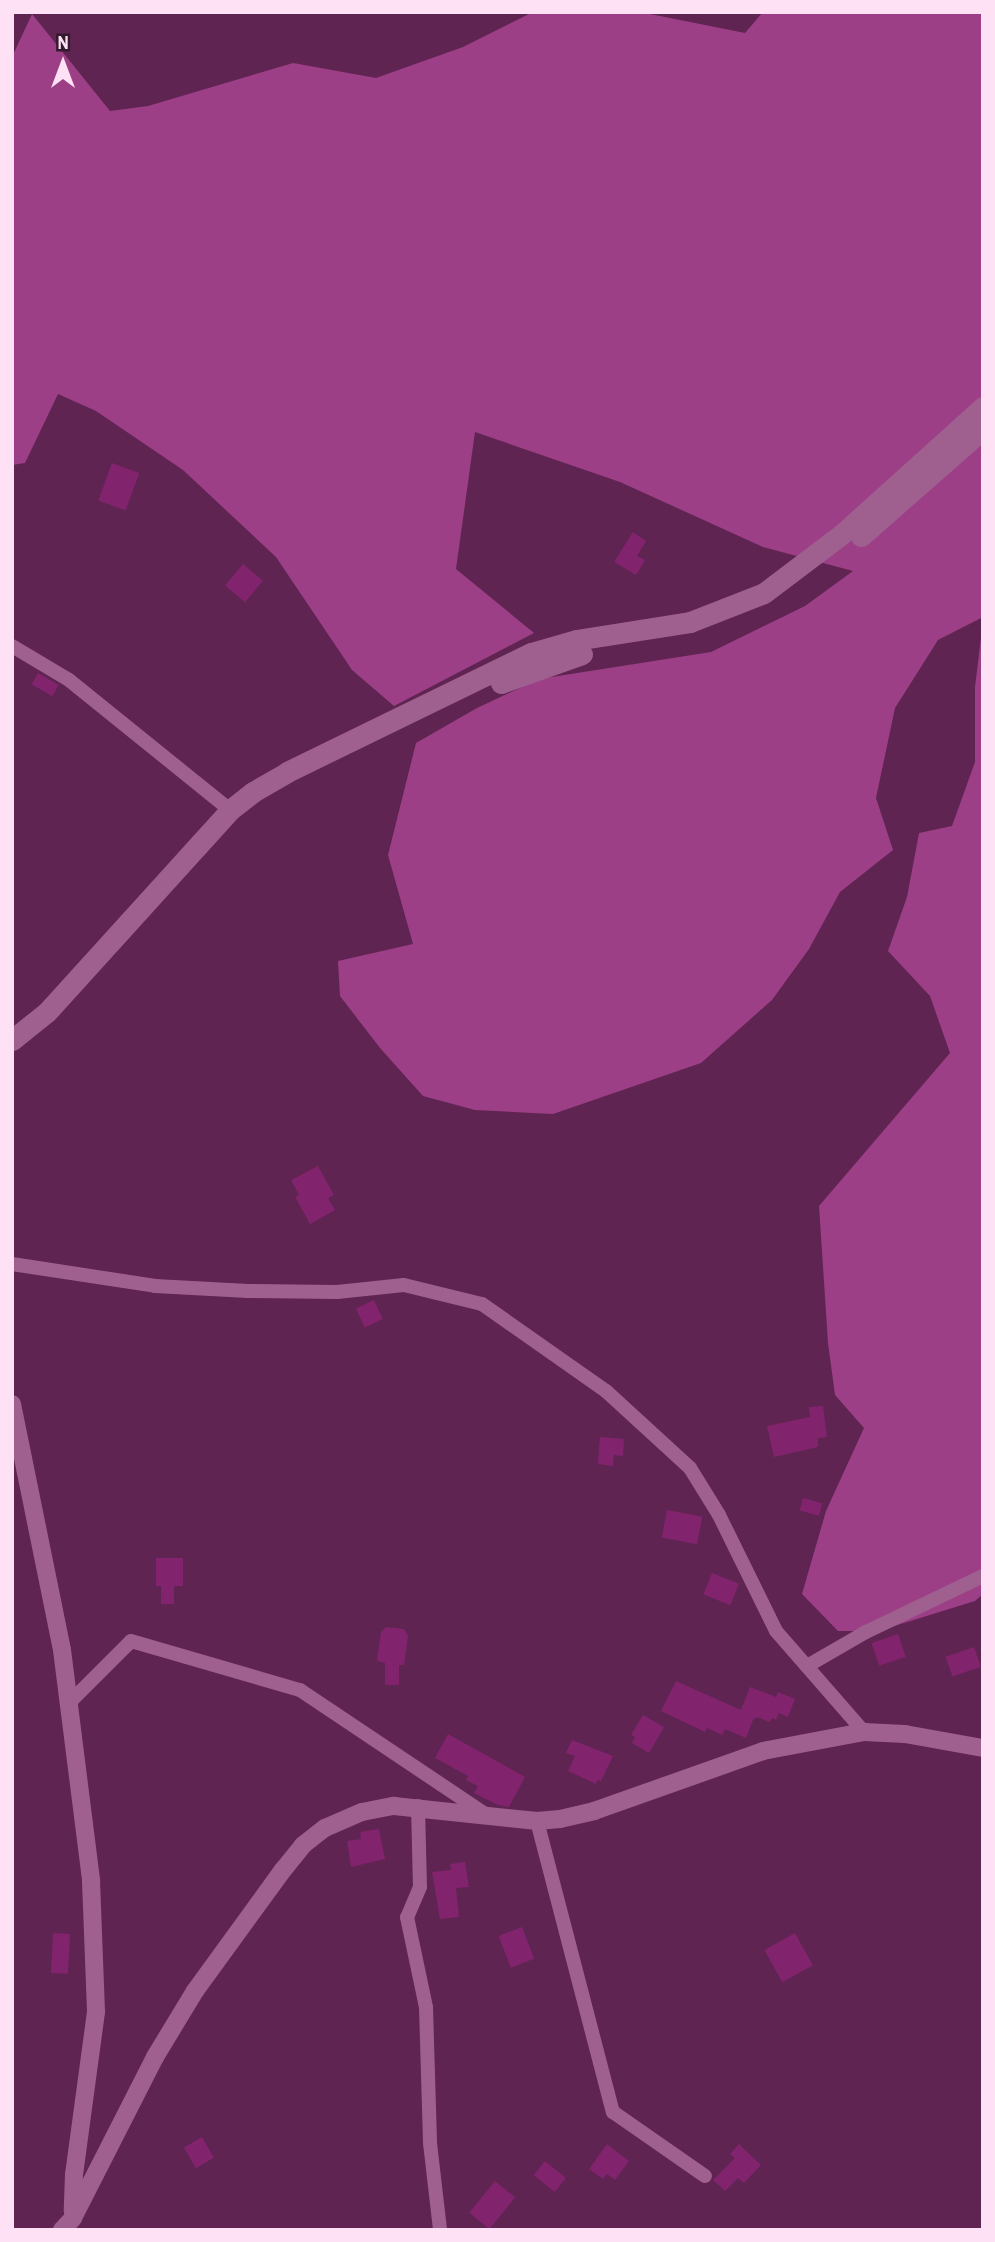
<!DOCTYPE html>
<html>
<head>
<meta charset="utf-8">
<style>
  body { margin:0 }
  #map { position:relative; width:995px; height:2242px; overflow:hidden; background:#5f2451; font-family:"Archivo Narrow",sans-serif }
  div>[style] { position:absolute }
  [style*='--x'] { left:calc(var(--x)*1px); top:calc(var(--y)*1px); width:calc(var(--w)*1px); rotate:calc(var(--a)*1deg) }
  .green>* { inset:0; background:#9c3f86 }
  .building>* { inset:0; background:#82236e; transform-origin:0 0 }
  .minor>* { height:14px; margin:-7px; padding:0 7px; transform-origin:7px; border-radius:7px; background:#a0608f }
  .tertiary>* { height:18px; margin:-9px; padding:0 9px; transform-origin:9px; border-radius:9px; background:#a0608f }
  .secondary>* { height:21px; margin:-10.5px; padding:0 10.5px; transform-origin:10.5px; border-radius:10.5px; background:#a0608f }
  span { translate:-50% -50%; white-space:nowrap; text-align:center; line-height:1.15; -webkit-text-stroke:6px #351a2e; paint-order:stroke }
  .frame { position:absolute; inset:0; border:14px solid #fee1f5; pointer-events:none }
  .north { position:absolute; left:28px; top:28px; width:70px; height:70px; -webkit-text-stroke:5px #351a2e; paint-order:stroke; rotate:0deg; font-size:19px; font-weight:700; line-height:28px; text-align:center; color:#fee1f5 }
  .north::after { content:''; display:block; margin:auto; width:24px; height:32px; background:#fee1f5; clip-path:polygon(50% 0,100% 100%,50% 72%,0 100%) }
</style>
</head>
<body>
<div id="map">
  <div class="green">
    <div style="clip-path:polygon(533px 12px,640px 12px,745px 33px,763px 12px,983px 12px,983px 617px,938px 640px,895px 708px,876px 798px,893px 850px,840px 892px,809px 949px,772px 1000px,701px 1063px,553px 1114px,475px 1110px,423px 1096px,380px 1048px,340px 996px,338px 961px,413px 944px,388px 855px,416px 743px,477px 708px,539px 679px,711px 652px,805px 606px,853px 571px,763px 547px,620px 482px,475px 432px,456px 569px,534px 633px,394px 706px,352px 670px,276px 557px,183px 470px,96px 411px,58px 394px,25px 463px,12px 465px,12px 57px,32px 14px,110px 111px,148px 106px,293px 63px,376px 78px,463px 47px)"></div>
    <div style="clip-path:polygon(983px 621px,983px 1594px,975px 1601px,878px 1631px,838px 1631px,802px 1594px,826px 1511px,864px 1428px,835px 1395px,828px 1343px,819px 1206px,950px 1053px,930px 996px,888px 951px,907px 897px,919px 833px,952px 826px,975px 762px,975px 687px)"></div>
  </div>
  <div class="building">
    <div style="left:112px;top:463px;width:29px;height:40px;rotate:20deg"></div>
    <div style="clip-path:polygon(633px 532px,646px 541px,637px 556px,645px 560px,636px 575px,614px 562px)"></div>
    <div style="left:243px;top:564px;width:26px;height:28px;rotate:40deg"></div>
    <div style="left:38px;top:673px;width:24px;height:13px;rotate:30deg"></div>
    <div style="clip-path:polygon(318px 1166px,334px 1195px,328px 1198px,335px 1210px,310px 1224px,295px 1197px,299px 1195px,291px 1180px)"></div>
    <div style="left:374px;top:1300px;width:21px;height:20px;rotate:65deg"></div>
    <div style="clip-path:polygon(823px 1406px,827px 1437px,818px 1438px,818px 1447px,774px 1457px,767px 1426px,810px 1417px,809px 1407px)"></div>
    <div style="clip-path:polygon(600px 1437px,624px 1439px,623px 1456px,614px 1455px,613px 1466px,598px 1464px)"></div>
    <div style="left:803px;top:1498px;width:20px;height:13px;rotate:15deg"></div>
    <div style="left:667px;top:1510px;width:36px;height:28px;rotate:11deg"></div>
    <div style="clip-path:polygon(156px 1558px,183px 1558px,183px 1586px,174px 1586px,174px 1604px,161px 1604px,161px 1586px,156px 1586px)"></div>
    <div style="left:712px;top:1573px;width:29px;height:23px;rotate:22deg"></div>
    <div style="clip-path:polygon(386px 1627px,404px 1629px,408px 1636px,404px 1665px,399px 1665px,399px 1685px,385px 1685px,385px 1663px,377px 1661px,381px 1632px)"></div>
    <div style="left:898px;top:1634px;width:24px;height:28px;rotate:71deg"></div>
    <div style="left:974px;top:1647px;width:21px;height:30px;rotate:71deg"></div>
    <div style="clip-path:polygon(676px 1681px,741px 1710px,750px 1687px,776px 1697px,778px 1692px,795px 1699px,788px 1717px,779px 1713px,776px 1720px,772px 1718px,770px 1722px,757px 1717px,753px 1720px,746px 1738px,725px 1729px,722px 1735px,707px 1728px,705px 1732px,661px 1711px)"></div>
    <div style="clip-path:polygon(643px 1715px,664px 1727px,649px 1753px,632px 1743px,635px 1737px,631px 1735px)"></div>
    <div style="clip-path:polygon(448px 1734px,525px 1777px,509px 1807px,498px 1805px,474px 1793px,478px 1786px,466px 1780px,468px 1776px,435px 1758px)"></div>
    <div style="clip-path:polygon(572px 1740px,613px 1756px,601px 1781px,598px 1780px,596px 1784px,568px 1771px,575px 1756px,566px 1753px)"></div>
    <div style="clip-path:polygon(379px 1829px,385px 1859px,351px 1867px,347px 1841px,361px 1839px,360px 1832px)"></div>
    <div style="clip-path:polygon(465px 1862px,469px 1887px,456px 1888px,459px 1917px,440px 1919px,432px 1872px,451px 1870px,450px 1864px)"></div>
    <div style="left:522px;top:1927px;width:34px;height:25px;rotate:69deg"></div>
    <div style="left:53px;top:1933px;width:17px;height:40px;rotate:3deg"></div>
    <div style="left:795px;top:1933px;width:37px;height:35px;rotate:61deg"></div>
    <div style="left:202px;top:2137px;width:24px;height:21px;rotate:60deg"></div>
    <div style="clip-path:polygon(607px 2144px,629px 2161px,615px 2180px,607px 2174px,603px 2179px,589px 2169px)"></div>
    <div style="clip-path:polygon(739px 2144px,761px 2165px,744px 2183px,738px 2178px,725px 2191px,713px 2180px,735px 2158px,730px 2154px)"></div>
    <div style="left:545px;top:2161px;width:27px;height:18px;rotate:39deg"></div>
    <div style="left:495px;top:2181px;width:26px;height:41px;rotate:39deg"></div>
  </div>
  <div class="minor">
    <div style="--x:12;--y:646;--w:66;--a:30.8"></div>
    <div style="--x:69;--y:680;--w:207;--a:38.9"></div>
    <div style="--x:12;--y:1264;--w:145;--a:8.7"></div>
    <div style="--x:155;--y:1286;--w:93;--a:3.1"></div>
    <div style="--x:248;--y:1291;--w:89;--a:0.6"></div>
    <div style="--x:337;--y:1292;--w:67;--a:-6"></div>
    <div style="--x:404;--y:1285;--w:80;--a:13.7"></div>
    <div style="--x:482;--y:1304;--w:151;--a:35.1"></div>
    <div style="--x:606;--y:1391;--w:114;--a:42.5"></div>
    <div style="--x:690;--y:1468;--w:55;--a:58.3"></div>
    <div style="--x:719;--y:1515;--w:129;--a:63.8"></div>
    <div style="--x:776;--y:1631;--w:134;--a:48.9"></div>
    <div style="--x:807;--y:1666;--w:68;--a:-30"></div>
    <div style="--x:866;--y:1632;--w:130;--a:-25.6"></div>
    <div style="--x:70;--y:1702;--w:86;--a:-45"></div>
    <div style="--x:131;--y:1641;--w:176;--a:16.2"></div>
    <div style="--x:300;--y:1690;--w:226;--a:33.8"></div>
    <div style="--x:418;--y:1806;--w:81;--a:88.6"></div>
    <div style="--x:420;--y:1887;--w:33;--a:113"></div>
    <div style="--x:407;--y:1917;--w:92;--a:78.1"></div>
    <div style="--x:426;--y:2007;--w:136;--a:88.3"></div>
    <div style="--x:430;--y:2143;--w:88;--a:83.4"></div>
    <div style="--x:537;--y:1821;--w:301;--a:75.4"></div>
    <div style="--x:613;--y:2112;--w:112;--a:34.8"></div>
  </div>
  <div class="tertiary">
    <div style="--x:12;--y:1404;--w:251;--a:78.5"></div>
    <div style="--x:62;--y:1650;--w:233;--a:82.8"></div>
    <div style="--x:91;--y:1881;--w:131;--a:87.8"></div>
    <div style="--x:96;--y:2012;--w:163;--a:97.7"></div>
    <div style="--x:74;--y:2174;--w:37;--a:92"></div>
    <div style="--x:62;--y:2230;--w:16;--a:-47"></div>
    <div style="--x:73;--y:2218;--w:181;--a:-63"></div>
    <div style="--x:155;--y:2057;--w:77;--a:-58.8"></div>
    <div style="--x:195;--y:1991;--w:150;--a:-54"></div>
    <div style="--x:283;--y:1870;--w:32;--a:-51"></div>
    <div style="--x:303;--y:1845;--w:28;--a:-38"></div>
    <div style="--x:325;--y:1828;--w:40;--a:-23.4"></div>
    <div style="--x:362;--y:1812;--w:33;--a:-11"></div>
    <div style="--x:394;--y:1806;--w:144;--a:6"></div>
    <div style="--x:537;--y:1821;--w:23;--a:-5"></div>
    <div style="--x:560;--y:1819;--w:35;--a:-13"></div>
    <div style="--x:594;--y:1811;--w:179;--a:-19.5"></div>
    <div style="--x:763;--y:1751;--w:103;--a:-10.7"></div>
    <div style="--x:864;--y:1732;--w:41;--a:2.8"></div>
    <div style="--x:905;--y:1734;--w:79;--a:10.2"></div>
  </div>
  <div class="secondary">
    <div style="--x:861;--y:536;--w:162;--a:-41.3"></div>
    <div style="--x:501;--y:683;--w:86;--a:-19.7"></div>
    <div style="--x:12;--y:1040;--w:45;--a:-38.7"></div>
    <div style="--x:47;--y:1012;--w:273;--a:-47.8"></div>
    <div style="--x:230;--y:810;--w:29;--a:-38"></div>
    <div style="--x:253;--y:792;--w:39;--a:-30"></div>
    <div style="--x:287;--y:772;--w:271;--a:-26"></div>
    <div style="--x:531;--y:653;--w:47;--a:-16.1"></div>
    <div style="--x:576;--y:640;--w:115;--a:-9"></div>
    <div style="--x:690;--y:622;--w:79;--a:-21.4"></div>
    <div style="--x:764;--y:593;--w:98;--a:-37.1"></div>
    <div style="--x:842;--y:534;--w:190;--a:-42"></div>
  </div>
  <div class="frame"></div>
  <div class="north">N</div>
</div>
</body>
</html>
